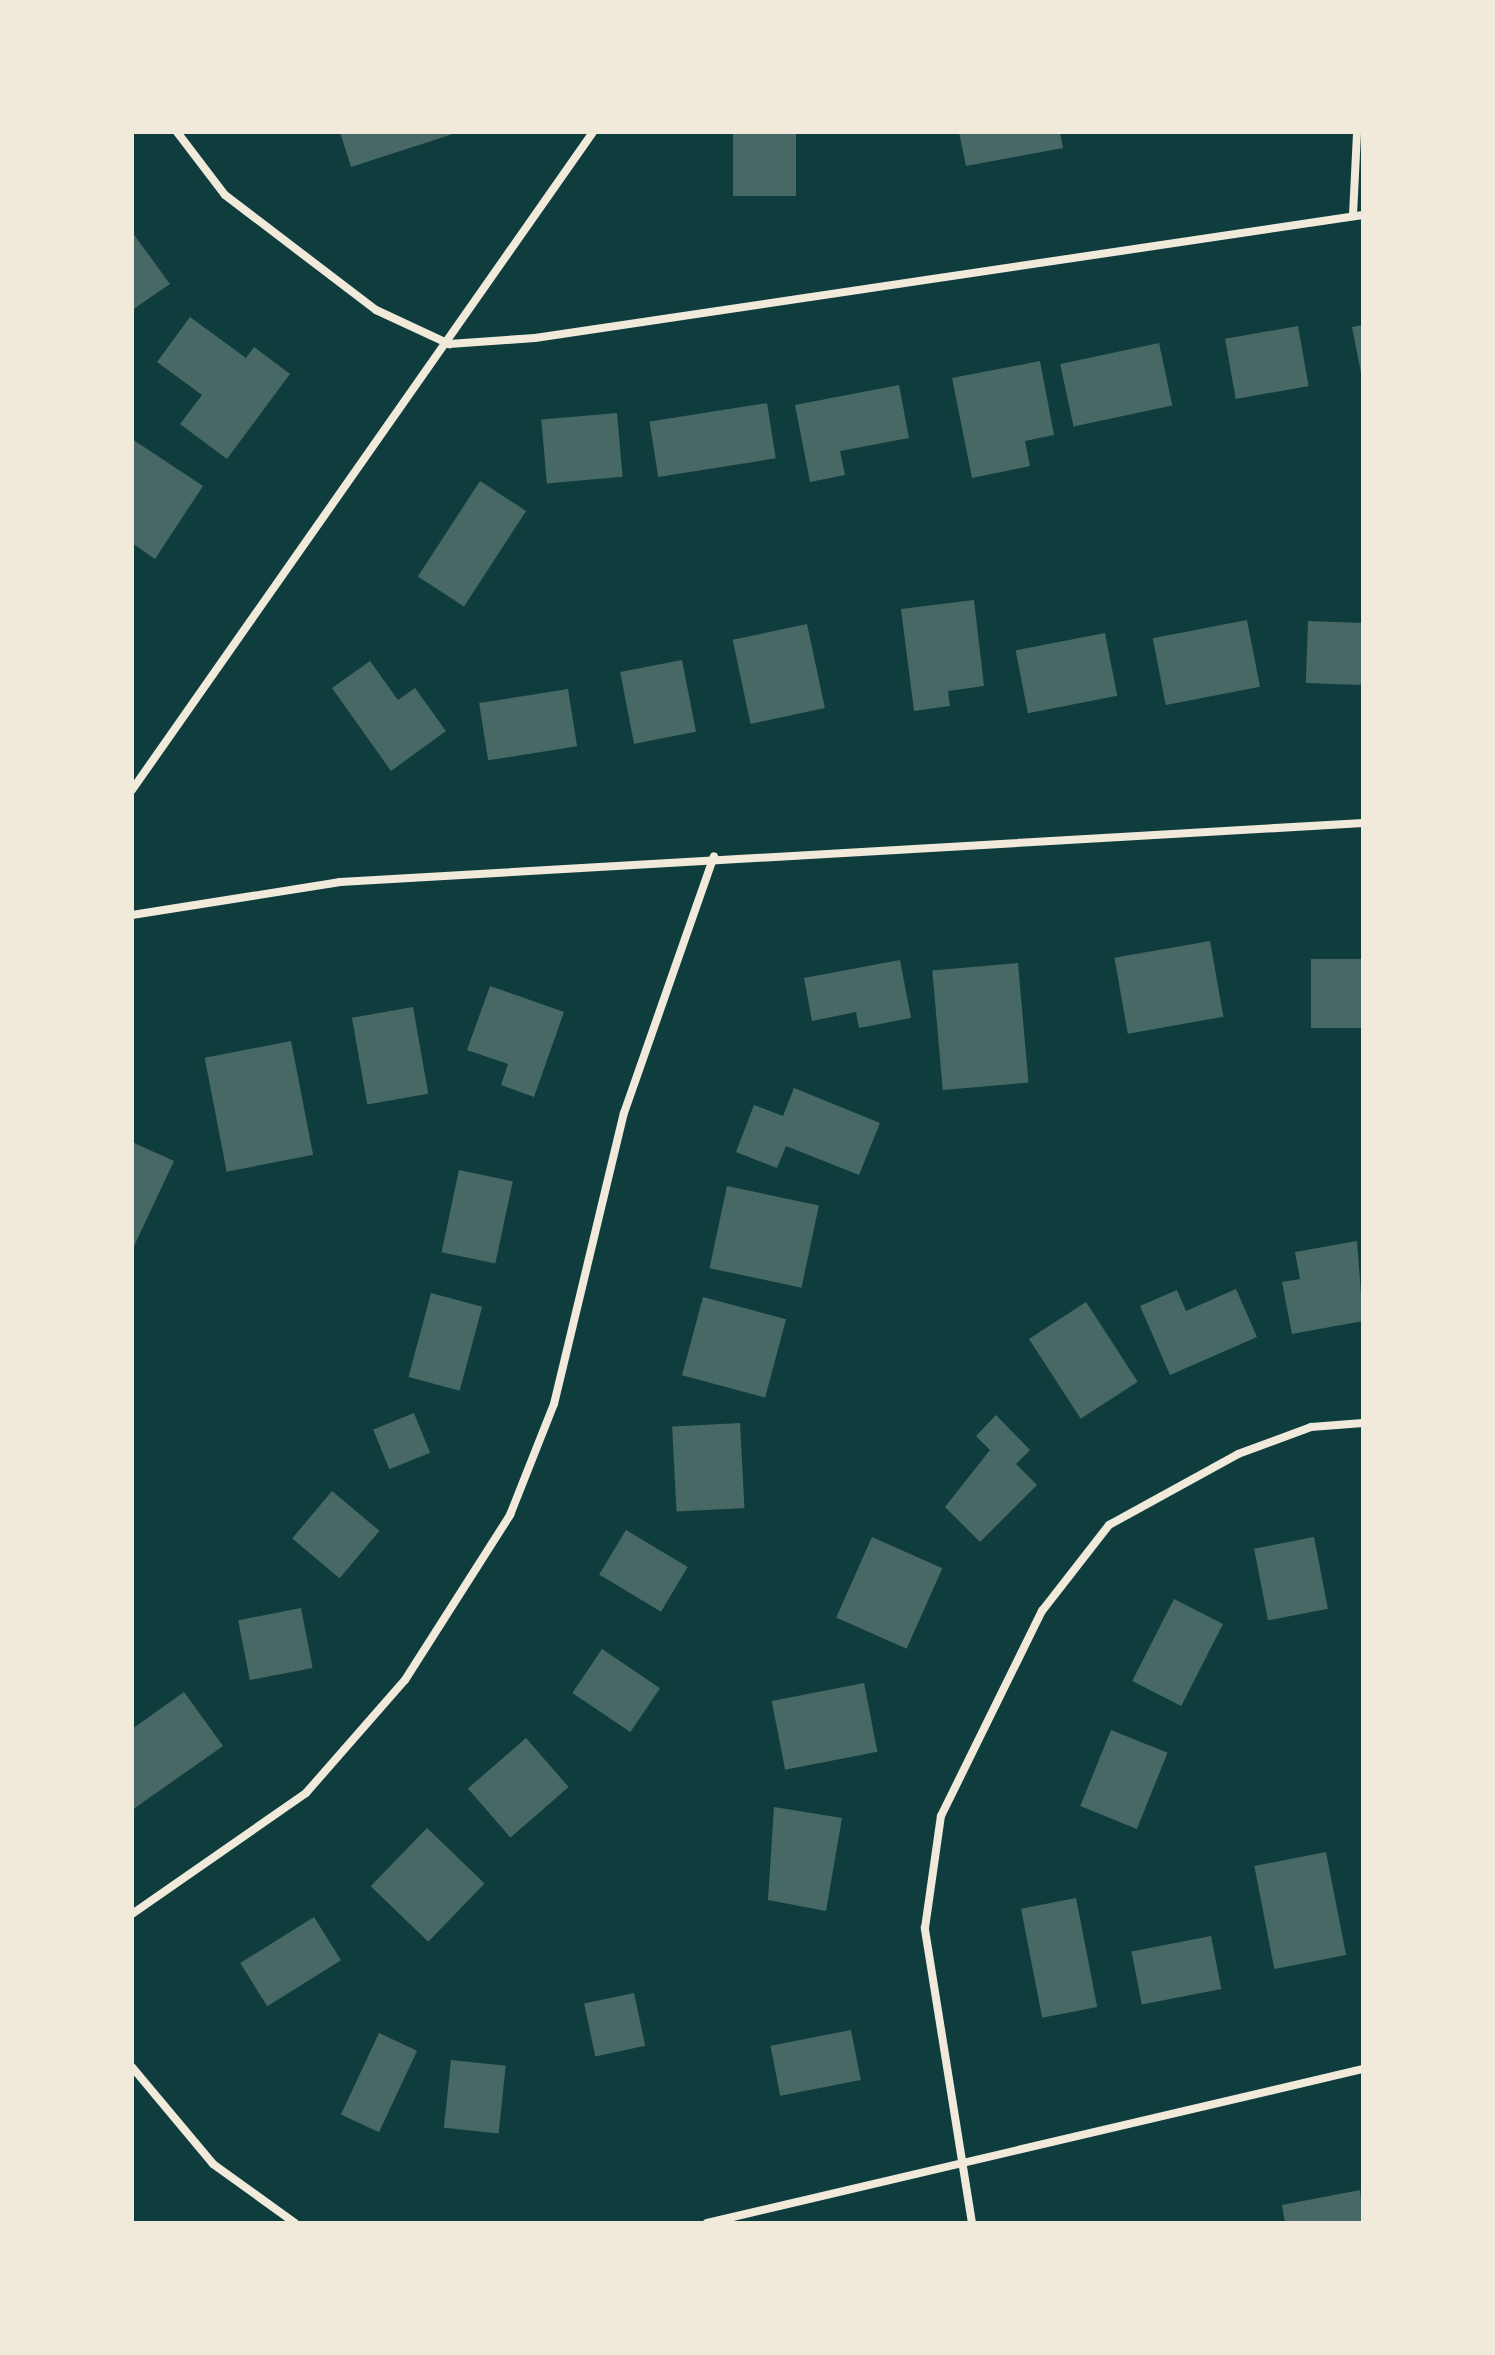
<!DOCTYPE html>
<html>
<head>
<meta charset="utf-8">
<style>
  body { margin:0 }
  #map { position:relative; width:1495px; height:2355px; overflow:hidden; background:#0f3d3e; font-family:Figtree,sans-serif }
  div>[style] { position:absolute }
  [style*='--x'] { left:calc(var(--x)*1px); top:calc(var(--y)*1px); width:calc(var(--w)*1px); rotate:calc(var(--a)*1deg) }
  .building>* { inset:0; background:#486865; transform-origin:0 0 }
  .minor>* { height:8px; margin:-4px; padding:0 4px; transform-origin:4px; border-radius:4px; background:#f1e9da }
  span { translate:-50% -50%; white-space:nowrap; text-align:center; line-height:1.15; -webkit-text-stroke:6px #f1e9da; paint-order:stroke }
  .frame { position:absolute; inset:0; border:134px solid #f1e9da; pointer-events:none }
</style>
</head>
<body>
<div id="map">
  <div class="building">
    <div style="clip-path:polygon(340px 132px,456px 132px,456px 133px,351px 167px)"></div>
    <div style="left:733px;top:132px;width:63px;height:64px"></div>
    <div style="clip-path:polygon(959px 132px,1060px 132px,1063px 148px,966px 166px)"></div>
    <div style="clip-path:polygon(132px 232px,170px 284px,132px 310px)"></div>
    <div style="clip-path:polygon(190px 317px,246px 358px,254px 347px,290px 374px,227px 459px,180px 424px,202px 395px,157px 362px)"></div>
    <div style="clip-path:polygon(1363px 325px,1363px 378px,1362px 378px,1352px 327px)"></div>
    <div style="left:1298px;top:326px;width:61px;height:74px;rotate:80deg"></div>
    <div style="left:1159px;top:343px;width:64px;height:101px;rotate:78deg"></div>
    <div style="clip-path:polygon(1040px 361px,1054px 435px,1025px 441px,1030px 466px,972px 478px,952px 378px)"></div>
    <div style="clip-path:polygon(899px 385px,909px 438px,840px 451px,845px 475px,810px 482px,795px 405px)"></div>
    <div style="left:767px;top:403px;width:56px;height:119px;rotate:81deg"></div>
    <div style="left:617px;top:413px;width:64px;height:76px;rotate:85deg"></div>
    <div style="clip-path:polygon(132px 439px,203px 486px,155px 559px,132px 543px)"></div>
    <div style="left:480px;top:481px;width:55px;height:114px;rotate:33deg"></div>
    <div style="clip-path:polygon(974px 600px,984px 686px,948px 691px,950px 706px,914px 711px,901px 609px)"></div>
    <div style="left:1247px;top:620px;width:68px;height:96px;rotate:79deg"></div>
    <div style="left:1308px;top:621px;width:55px;height:62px;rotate:2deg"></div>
    <div style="left:807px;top:624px;width:86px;height:76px;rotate:78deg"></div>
    <div style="left:1105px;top:633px;width:64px;height:91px;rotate:79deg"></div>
    <div style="left:682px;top:660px;width:73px;height:63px;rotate:79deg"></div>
    <div style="clip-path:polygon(370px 661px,398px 700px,415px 688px,446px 731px,391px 771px,332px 688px)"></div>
    <div style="left:568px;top:689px;width:58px;height:90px;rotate:81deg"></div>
    <div style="left:1210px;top:941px;width:77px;height:97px;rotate:80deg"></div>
    <div style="left:1363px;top:959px;width:69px;height:52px;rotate:90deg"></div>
    <div style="clip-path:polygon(900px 960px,911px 1018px,859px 1028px,856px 1012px,812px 1021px,804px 978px)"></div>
    <div style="left:1018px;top:963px;width:120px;height:86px;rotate:85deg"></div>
    <div style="clip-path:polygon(490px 986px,564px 1012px,534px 1097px,501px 1085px,508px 1064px,467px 1050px)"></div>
    <div style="left:413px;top:1007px;width:88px;height:62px;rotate:80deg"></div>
    <div style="left:291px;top:1041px;width:116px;height:88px;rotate:79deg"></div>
    <div style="clip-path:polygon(794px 1088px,880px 1123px,859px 1175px,786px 1146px,777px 1168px,736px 1152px,754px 1105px,783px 1116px)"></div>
    <div style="clip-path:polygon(132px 1142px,174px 1161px,134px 1246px,132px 1245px)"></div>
    <div style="left:459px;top:1170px;width:55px;height:84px;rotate:12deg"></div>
    <div style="left:727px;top:1186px;width:94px;height:84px;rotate:12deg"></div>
    <div style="clip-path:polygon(1357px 1241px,1363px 1321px,1292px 1334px,1282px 1282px,1300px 1279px,1295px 1252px)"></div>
    <div style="clip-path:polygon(1236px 1289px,1257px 1337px,1170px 1375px,1140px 1306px,1177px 1290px,1186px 1311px)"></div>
    <div style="left:431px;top:1293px;width:53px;height:87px;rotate:15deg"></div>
    <div style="left:703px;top:1297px;width:86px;height:81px;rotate:15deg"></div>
    <div style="left:1086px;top:1302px;width:95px;height:68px;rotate:57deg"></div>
    <div style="left:414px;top:1413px;width:43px;height:44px;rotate:68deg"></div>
    <div style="clip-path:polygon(996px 1415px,1030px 1450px,1016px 1464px,1037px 1485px,980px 1542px,945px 1507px,990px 1450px,976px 1436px)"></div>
    <div style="left:740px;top:1423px;width:85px;height:68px;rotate:87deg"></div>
    <div style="left:332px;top:1491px;width:62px;height:62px;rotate:40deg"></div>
    <div style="left:626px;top:1530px;width:72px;height:52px;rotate:31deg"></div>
    <div style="left:872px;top:1537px;width:77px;height:88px;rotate:24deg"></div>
    <div style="left:1314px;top:1537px;width:73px;height:61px;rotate:79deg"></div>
    <div style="left:1174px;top:1599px;width:55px;height:92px;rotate:27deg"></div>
    <div style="left:301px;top:1608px;width:61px;height:64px;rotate:79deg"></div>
    <div style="left:602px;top:1649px;width:70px;height:53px;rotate:34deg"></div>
    <div style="left:864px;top:1683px;width:70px;height:94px;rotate:79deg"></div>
    <div style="clip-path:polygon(184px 1692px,223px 1746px,132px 1810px,132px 1729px)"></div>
    <div style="left:1111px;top:1730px;width:61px;height:82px;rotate:22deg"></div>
    <div style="left:526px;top:1738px;width:65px;height:77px;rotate:49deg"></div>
    <div style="clip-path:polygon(774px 1807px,842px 1818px,826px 1911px,768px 1900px)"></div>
    <div style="left:427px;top:1828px;width:80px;height:81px;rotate:44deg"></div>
    <div style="left:1326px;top:1852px;width:105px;height:73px;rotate:79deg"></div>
    <div style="left:1076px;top:1898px;width:111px;height:56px;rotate:79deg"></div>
    <div style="left:314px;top:1917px;width:51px;height:87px;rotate:58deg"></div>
    <div style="left:1211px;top:1936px;width:54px;height:81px;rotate:79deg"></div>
    <div style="left:634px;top:1993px;width:54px;height:51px;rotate:78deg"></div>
    <div style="left:851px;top:2030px;width:51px;height:82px;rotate:79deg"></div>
    <div style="left:379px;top:2033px;width:42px;height:90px;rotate:25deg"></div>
    <div style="left:451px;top:2060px;width:55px;height:68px;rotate:6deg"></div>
    <div style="clip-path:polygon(1360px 2190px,1363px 2223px,1285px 2223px,1282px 2205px)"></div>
  </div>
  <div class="minor">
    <div style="--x:177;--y:132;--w:79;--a:52.7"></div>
    <div style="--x:225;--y:195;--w:190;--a:37.3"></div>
    <div style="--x:376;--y:310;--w:81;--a:25"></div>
    <div style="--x:449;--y:344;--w:86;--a:-4"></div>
    <div style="--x:535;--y:338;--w:837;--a:-8.45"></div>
    <div style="--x:1353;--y:215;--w:83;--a:-87.2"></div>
    <div style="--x:132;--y:790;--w:803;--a:-54.98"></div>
    <div style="--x:132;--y:915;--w:211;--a:-9"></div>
    <div style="--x:340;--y:882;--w:1025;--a:-3.3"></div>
    <div style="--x:132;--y:1914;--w:212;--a:-34.8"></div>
    <div style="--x:306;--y:1793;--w:150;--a:-48.8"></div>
    <div style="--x:405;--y:1680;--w:196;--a:-57.5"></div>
    <div style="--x:510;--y:1515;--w:119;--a:-68.4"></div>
    <div style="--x:554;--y:1404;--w:299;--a:-76.5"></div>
    <div style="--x:624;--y:1113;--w:272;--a:-70.7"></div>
    <div style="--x:132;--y:2067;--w:126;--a:50.1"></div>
    <div style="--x:213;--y:2164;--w:101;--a:35.7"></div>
    <div style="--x:707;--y:2223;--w:674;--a:-13.21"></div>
    <div style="--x:972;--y:2223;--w:299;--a:-99.1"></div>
    <div style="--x:925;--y:1928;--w:113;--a:-81.9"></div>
    <div style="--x:941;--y:1816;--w:229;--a:-63.8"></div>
    <div style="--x:1042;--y:1611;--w:109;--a:-52.1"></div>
    <div style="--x:1109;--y:1525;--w:147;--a:-28.8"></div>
    <div style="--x:1238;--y:1454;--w:78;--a:-20.3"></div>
    <div style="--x:1311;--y:1427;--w:52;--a:-4.4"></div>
  </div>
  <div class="frame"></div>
</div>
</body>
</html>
